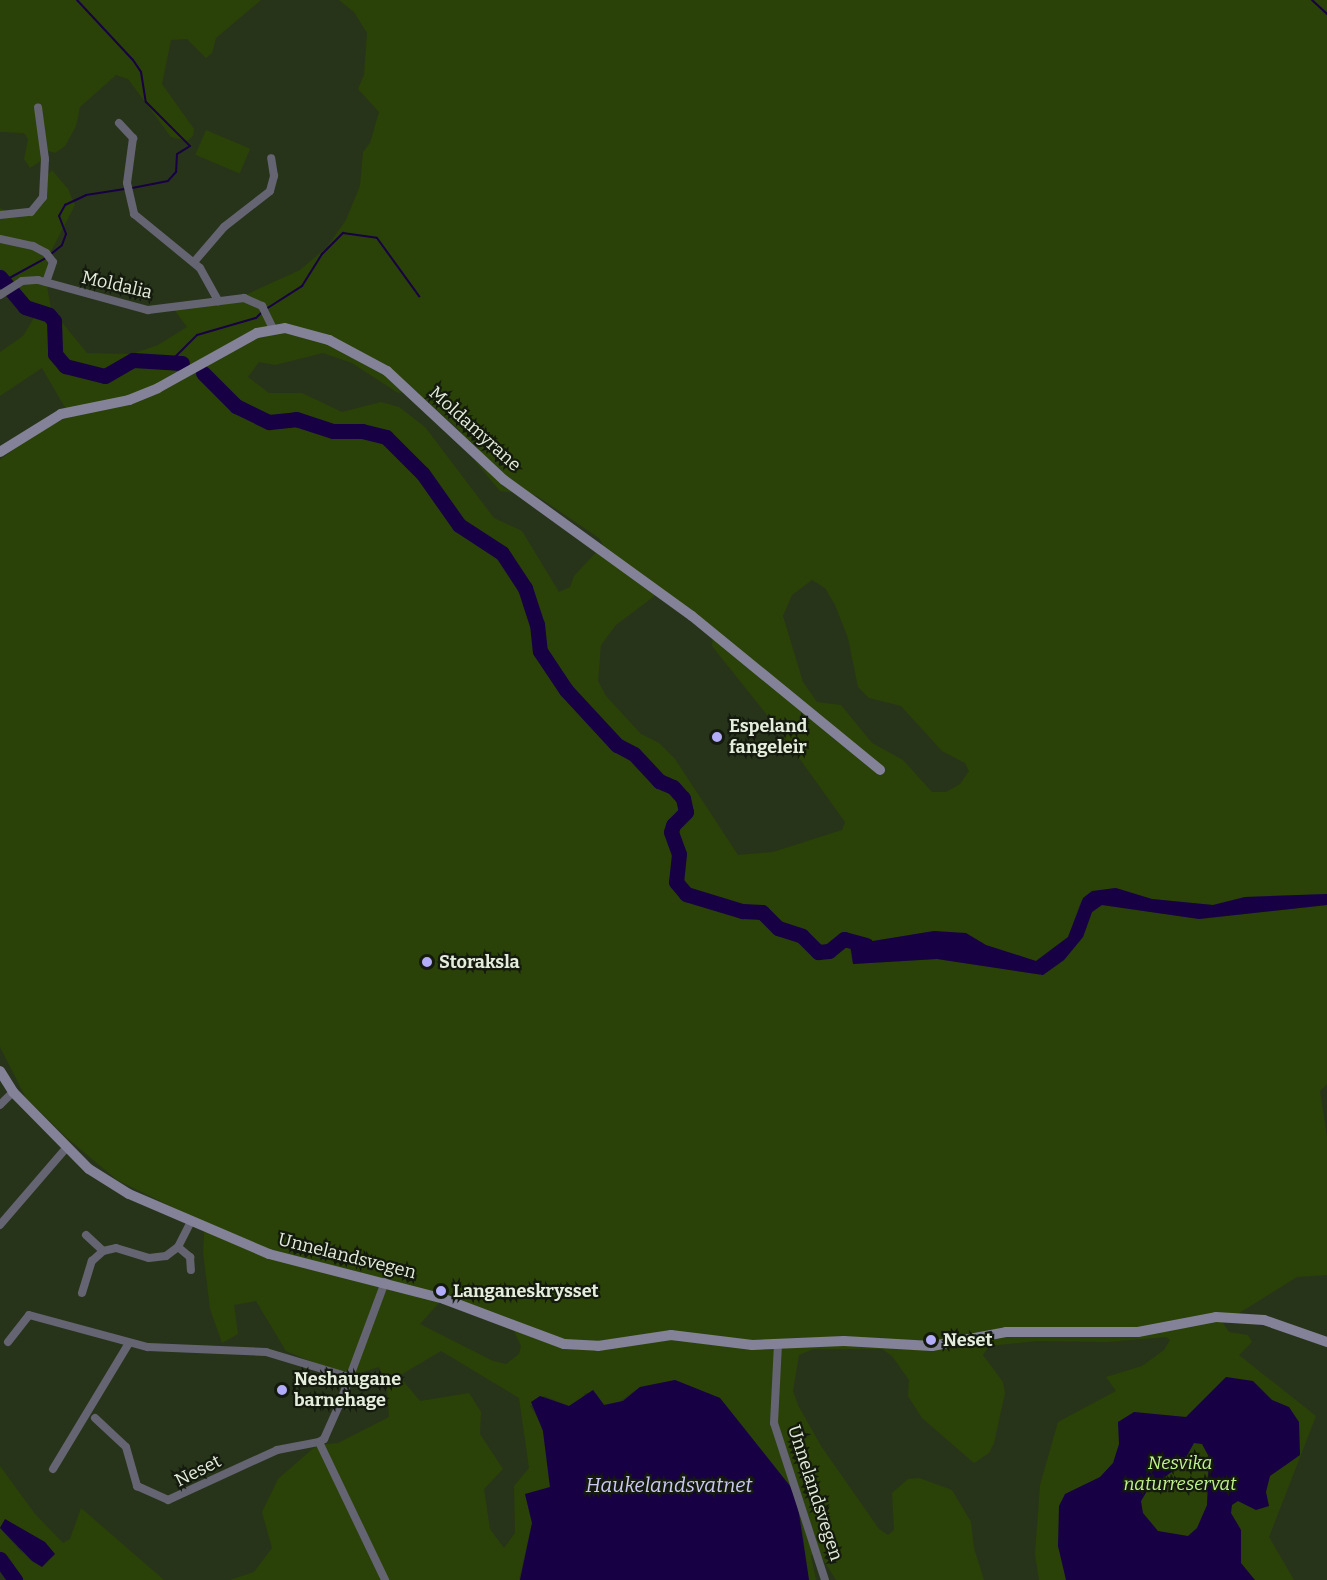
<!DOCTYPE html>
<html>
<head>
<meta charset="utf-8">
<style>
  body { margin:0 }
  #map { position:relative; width:1327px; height:1580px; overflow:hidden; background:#27341a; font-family:Bitter,serif }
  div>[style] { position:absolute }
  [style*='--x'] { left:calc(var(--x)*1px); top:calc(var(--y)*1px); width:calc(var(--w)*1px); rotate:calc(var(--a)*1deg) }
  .green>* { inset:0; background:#2a4207; transform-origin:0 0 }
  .water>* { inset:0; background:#170043 }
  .stream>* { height:2px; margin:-1px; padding:0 1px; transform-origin:1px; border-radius:1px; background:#170043 }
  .river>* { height:15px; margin:-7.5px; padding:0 7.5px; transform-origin:7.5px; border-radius:7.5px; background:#170043 }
  .street>* { height:8px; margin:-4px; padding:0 4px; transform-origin:4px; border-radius:4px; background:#656472 }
  .secondary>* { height:10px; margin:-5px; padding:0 5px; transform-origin:5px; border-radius:5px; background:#838298 }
  .dots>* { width:16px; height:16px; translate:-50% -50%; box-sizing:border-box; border:3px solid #141a0e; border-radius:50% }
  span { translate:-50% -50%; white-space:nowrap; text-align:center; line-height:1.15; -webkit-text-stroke:4.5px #141a0e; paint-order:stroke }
  .street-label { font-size:18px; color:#e4eddc }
  .poi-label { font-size:18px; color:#e4eddc; font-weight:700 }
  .left { translate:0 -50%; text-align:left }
  .park-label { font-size:18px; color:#c1f48c; font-style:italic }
  .water-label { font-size:20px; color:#cccaf3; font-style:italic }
</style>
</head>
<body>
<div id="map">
  <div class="green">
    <div style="clip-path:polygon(0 0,261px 0,216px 38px,212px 53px,206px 58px,187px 39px,171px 40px,162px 84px,194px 129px,193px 136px,187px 141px,171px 137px,128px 79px,116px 75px,80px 107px,76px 126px,65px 146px,55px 153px,45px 150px,42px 160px,30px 168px,24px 159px,28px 139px,24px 133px,0 132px)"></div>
    <div style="clip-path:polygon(evenodd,339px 0,1327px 0,1327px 894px,1245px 897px,1213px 905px,1152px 899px,1112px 888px,1081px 901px,1068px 937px,1036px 961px,934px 931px,873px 941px,848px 940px,853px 964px,937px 959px,1043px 975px,1064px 960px,1083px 937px,1092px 912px,1102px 905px,1199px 919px,1327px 905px,1327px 1084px,1320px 1091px,1327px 1136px,1327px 1275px,1297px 1277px,1223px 1323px,1229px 1332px,1248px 1335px,1252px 1342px,1239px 1355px,1316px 1416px,1269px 1537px,1294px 1580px,1039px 1580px,1035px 1554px,1040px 1485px,1058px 1422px,1116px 1391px,1106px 1377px,1142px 1366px,1164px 1350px,1170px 1340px,1166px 1337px,1107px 1342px,1037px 1341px,989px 1346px,983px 1355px,1003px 1382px,1005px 1393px,994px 1443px,989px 1453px,974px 1463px,922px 1418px,908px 1396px,909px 1380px,892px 1356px,882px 1349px,813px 1349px,799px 1355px,793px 1391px,798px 1405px,821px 1446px,879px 1529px,888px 1535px,894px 1530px,892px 1493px,908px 1479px,919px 1478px,952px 1490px,971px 1522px,974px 1548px,984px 1580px,836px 1580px,817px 1550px,811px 1556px,816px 1580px,809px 1580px,801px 1520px,790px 1486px,720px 1398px,675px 1380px,640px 1387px,619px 1402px,604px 1405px,596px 1393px,585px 1393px,582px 1400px,569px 1406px,544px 1396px,530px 1406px,542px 1424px,550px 1488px,525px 1494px,532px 1523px,519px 1580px,230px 1580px,254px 1572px,272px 1548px,262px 1512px,278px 1479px,317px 1445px,338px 1443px,389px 1417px,387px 1387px,379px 1367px,347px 1377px,286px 1351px,256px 1301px,234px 1305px,238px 1334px,222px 1343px,210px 1309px,203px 1251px,205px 1223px,117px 1180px,66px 1137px,26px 1098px,0 1047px,0 460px,37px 431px,70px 416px,42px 368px,0 396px,0 352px,23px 336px,34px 318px,6px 294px,0 299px,0 208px,10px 213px,33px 212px,42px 205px,45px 178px,52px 170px,68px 189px,75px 205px,49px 255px,53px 259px,46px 280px,51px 309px,87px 353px,132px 354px,158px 345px,187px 327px,173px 308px,241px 297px,300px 270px,327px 247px,346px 220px,360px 186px,363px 152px,370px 143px,379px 112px,358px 89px,364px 75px,367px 33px,354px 12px,339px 0,323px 353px,352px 363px,398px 393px,416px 391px,459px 430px,475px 461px,500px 491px,537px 496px,599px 538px,603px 545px,574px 576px,570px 587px,559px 592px,522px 531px,494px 518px,425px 427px,399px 407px,381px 402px,342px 412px,302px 393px,269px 393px,248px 377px,259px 362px,275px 365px,323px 353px,339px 0,812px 580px,825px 588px,835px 605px,848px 638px,858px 687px,869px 698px,901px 706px,942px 751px,965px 763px,969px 771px,960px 784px,946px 792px,932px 792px,903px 760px,872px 743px,841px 705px,817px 702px,803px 682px,783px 616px,792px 595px,812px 580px,339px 0,657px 594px,713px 634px,712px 646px,779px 730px,845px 822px,842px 830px,773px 852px,738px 855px,675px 759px,659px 743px,641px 734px,606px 696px,598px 681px,601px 645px,616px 625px,657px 594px,339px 0,445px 1296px,514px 1331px,521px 1346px,519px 1354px,506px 1364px,493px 1361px,420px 1324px,445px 1296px,339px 0,441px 1351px,519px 1398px,529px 1468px,514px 1486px,515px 1533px,504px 1548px,490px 1529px,484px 1489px,503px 1469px,480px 1434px,481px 1412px,469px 1393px,420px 1401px,399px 1376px,441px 1351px)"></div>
    <div style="left:206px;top:130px;width:48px;height:27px;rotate:23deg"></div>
    <div style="clip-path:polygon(0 1466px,35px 1514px,63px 1543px,70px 1539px,81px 1508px,164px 1580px,18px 1580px,0 1551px,0 1528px,23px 1554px,6px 1520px,0 1527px)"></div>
  </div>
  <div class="water">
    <div style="clip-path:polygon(1116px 888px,1152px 899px,1213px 905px,1245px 897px,1327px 894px,1327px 905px,1199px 919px,1102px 905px,1092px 912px,1083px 937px,1064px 960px,1043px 975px,937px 959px,853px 964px,849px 936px,856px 941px,873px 941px,934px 931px,966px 933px,986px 945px,1036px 961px,1068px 937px,1083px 898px,1092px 891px)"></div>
    <div style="clip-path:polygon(evenodd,1226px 1377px,1253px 1381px,1272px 1400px,1289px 1407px,1299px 1422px,1300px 1455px,1270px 1476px,1266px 1492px,1269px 1506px,1256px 1510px,1238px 1501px,1232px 1505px,1231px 1513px,1241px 1530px,1241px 1563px,1255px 1580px,1066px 1580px,1058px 1546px,1059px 1506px,1065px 1494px,1100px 1477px,1113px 1463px,1119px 1444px,1118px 1422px,1134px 1412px,1186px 1417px,1226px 1377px,1194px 1443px,1202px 1444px,1209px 1457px,1207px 1505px,1197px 1528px,1188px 1536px,1158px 1531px,1143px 1513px,1141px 1501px,1147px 1491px,1183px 1463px,1194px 1443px)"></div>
    <div style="clip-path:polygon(675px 1380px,720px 1398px,790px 1486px,797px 1501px,809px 1580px,520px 1580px,532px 1523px,525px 1494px,550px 1487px,543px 1431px,531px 1402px,540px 1396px,569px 1406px,593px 1390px,604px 1405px,623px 1401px,640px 1387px)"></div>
    <div style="clip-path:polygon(5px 1519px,45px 1542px,55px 1554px,42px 1567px,32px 1561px,0 1528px)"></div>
  </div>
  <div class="stream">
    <div style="--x:77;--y:0;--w:82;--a:47"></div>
    <div style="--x:133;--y:60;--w:14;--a:56"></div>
    <div style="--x:141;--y:72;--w:30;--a:81"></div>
    <div style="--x:146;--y:102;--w:62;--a:45"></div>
    <div style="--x:190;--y:146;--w:15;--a:148"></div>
    <div style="--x:177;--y:154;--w:18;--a:93"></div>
    <div style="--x:176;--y:172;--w:12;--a:132"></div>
    <div style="--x:168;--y:181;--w:38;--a:169"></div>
    <div style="--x:1312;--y:0;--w:21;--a:43"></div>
    <div style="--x:51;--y:254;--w:14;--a:-39"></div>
    <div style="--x:62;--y:245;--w:12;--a:-70"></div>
    <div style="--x:66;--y:234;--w:19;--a:-111"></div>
    <div style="--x:59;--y:216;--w:13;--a:-61"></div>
    <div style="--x:65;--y:205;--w:23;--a:-25"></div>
    <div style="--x:86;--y:195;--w:39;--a:-9"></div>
    <div style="--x:4;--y:281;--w:48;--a:-28.7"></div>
    <div style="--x:266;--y:309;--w:43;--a:-32.6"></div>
    <div style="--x:302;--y:286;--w:38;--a:-58"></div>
    <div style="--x:322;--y:254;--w:30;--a:-45"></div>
    <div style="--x:343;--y:233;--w:34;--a:8"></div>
    <div style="--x:377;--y:238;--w:72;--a:54.1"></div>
    <div style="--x:171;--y:361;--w:37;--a:-45"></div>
    <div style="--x:197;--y:335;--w:61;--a:-16.1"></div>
    <div style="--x:256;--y:318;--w:8;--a:-45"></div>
  </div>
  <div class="river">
    <div style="--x:0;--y:277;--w:39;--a:50"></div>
    <div style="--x:25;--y:307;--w:25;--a:18"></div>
    <div style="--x:49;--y:315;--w:8;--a:50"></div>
    <div style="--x:54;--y:321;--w:33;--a:88"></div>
    <div style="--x:55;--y:354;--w:16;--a:50"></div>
    <div style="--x:65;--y:366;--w:41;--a:14"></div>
    <div style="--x:105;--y:376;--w:32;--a:-30"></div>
    <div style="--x:133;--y:360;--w:49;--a:3.5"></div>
    <div style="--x:203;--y:373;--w:47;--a:45"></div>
    <div style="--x:236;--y:406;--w:37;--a:26"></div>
    <div style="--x:269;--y:422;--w:27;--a:-6"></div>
    <div style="--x:296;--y:419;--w:39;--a:18"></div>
    <div style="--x:333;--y:431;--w:29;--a:0"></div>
    <div style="--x:362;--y:431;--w:25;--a:14"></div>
    <div style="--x:386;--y:437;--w:52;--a:45"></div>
    <div style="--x:423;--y:474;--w:62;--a:54.8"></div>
    <div style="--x:459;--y:525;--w:51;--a:33.1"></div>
    <div style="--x:502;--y:553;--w:42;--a:56.7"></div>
    <div style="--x:525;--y:588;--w:38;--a:72"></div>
    <div style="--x:537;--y:624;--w:27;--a:84"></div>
    <div style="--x:540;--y:651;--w:47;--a:56.3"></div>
    <div style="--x:566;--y:690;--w:75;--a:47.2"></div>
    <div style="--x:617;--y:745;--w:19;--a:28"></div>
    <div style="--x:634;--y:754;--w:37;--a:47"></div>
    <div style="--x:659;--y:781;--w:15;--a:23"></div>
    <div style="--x:673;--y:787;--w:15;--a:48"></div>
    <div style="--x:683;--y:798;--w:14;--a:78"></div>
    <div style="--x:686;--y:812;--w:18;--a:135"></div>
    <div style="--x:673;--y:825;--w:7;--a:106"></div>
    <div style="--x:671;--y:832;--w:23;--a:70"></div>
    <div style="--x:679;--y:854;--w:28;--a:96"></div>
    <div style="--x:676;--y:882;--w:16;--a:50"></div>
    <div style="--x:686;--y:894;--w:59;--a:16.9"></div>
    <div style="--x:742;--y:911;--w:20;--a:3"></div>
    <div style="--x:762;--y:912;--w:23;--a:45"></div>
    <div style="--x:778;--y:928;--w:25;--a:18"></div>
    <div style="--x:802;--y:936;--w:23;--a:45"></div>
    <div style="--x:818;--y:952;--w:11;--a:-5"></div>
    <div style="--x:829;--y:951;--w:19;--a:-39"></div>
    <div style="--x:844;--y:939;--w:23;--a:15"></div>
    <div style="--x:0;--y:1559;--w:26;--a:54"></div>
  </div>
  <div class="street">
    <div style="--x:119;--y:123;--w:21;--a:47"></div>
    <div style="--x:133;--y:138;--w:45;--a:97.6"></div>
    <div style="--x:127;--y:183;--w:32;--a:77"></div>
    <div style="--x:134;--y:214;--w:85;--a:39.3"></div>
    <div style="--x:200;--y:268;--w:38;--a:61"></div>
    <div style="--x:0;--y:215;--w:31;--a:-6"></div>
    <div style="--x:31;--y:212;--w:19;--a:-51"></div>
    <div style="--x:43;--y:197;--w:38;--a:-87"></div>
    <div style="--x:45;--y:159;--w:52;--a:-97.7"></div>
    <div style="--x:0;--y:239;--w:34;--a:12"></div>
    <div style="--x:33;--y:246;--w:15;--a:28"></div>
    <div style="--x:46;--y:253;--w:11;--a:52"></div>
    <div style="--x:53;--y:262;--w:21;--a:109"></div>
    <div style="--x:194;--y:262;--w:46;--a:-49.4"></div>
    <div style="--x:224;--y:227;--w:58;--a:-38"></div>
    <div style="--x:270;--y:191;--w:16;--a:-75"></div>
    <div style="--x:274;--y:176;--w:18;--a:-99"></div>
    <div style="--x:0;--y:295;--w:26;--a:-32"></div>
    <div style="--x:22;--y:281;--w:16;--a:-4"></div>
    <div style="--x:38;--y:280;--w:114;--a:15.3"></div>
    <div style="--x:148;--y:310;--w:97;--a:-7.1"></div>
    <div style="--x:244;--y:298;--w:20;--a:24"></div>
    <div style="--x:262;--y:306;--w:25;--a:64"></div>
    <div style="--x:0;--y:1105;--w:18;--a:-45"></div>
    <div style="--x:0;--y:1225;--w:103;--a:-49.3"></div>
    <div style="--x:86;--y:1235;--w:23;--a:43"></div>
    <div style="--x:178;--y:1247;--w:16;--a:40"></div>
    <div style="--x:190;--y:1257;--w:13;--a:86"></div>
    <div style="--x:82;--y:1293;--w:34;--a:-73"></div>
    <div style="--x:92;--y:1261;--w:15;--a:-42"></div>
    <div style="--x:103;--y:1251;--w:13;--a:-13"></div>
    <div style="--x:116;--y:1248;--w:34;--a:17"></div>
    <div style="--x:149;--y:1258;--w:17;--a:-7"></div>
    <div style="--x:166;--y:1256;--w:15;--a:-37"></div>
    <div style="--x:178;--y:1247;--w:28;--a:-63"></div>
    <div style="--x:8;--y:1342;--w:34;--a:-52"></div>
    <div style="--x:29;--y:1315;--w:123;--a:15.1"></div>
    <div style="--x:148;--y:1347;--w:118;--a:2.4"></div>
    <div style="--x:266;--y:1352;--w:87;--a:16.8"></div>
    <div style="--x:778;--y:1344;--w:79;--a:92.9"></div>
    <div style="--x:774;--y:1423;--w:165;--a:72"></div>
    <div style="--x:95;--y:1418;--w:42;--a:43.1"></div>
    <div style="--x:126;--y:1447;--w:41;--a:74.2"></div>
    <div style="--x:137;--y:1486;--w:34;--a:24"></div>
    <div style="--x:168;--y:1500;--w:120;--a:-24.6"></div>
    <div style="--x:277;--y:1450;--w:43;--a:-10.8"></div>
    <div style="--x:319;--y:1442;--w:6;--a:-31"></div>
    <div style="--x:324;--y:1439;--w:39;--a:-66"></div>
    <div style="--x:340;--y:1403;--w:129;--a:-69.6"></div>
    <div style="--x:319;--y:1442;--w:153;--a:64.4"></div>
    <div style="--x:53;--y:1469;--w:147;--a:-58.9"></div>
  </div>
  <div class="secondary">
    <div style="--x:0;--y:452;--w:72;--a:-31.9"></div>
    <div style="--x:61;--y:414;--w:69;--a:-11.6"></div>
    <div style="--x:129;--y:400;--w:31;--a:-22"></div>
    <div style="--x:158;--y:388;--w:113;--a:-29.1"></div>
    <div style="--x:257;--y:333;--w:28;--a:-10"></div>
    <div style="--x:285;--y:328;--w:46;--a:15.3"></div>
    <div style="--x:329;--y:340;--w:66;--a:28.1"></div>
    <div style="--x:387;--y:371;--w:160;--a:43"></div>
    <div style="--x:504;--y:480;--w:232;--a:35.9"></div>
    <div style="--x:692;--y:616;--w:243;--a:39.3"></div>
    <div style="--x:0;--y:1071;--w:25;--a:58"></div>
    <div style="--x:13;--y:1092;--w:108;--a:45.4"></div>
    <div style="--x:89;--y:1169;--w:47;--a:32"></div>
    <div style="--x:129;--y:1194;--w:152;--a:23.2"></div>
    <div style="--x:269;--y:1254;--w:181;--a:14.4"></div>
    <div style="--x:444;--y:1299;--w:128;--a:20.6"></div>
    <div style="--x:564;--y:1344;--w:34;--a:3"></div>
    <div style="--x:598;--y:1346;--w:74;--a:-8.6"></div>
    <div style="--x:671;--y:1335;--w:82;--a:7"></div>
    <div style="--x:752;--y:1345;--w:92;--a:-2.5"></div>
    <div style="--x:844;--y:1341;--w:88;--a:3.3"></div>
    <div style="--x:932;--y:1346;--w:75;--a:-10.7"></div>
    <div style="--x:1006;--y:1332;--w:132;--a:0"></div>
    <div style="--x:1138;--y:1332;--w:79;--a:-10.9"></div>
    <div style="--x:1216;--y:1317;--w:48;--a:3.6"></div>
    <div style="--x:1264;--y:1320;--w:67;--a:19.2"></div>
  </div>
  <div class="dots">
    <div style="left:717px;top:737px;background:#b3adf9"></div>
    <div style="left:427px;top:962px;background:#b3adf9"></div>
    <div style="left:441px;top:1291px;background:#b3adf9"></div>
    <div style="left:931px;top:1340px;background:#b3adf9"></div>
    <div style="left:282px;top:1390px;background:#b3adf9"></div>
  </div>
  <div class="street-label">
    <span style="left:117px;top:285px;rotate:13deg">Moldalia</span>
    <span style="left:475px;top:429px;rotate:42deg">Moldamyrane</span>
    <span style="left:347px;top:1256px;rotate:14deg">Unnelandsvegen</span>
    <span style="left:198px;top:1471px;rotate:-27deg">Neset</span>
    <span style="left:815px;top:1493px;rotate:72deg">Unnelandsvegen</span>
  </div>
  <div class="poi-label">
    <span class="left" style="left:729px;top:737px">Espeland<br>fangeleir</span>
    <span class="left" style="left:439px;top:962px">Storaksla</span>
    <span class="left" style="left:453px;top:1291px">Langaneskrysset</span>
    <span class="left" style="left:943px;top:1340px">Neset</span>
    <span class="left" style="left:294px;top:1390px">Neshaugane<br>barnehage</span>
  </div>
  <div class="park-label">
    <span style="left:1180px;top:1474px">Nesvika<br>naturreservat</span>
  </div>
  <div class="water-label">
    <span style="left:669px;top:1485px">Haukelandsvatnet</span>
  </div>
</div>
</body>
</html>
